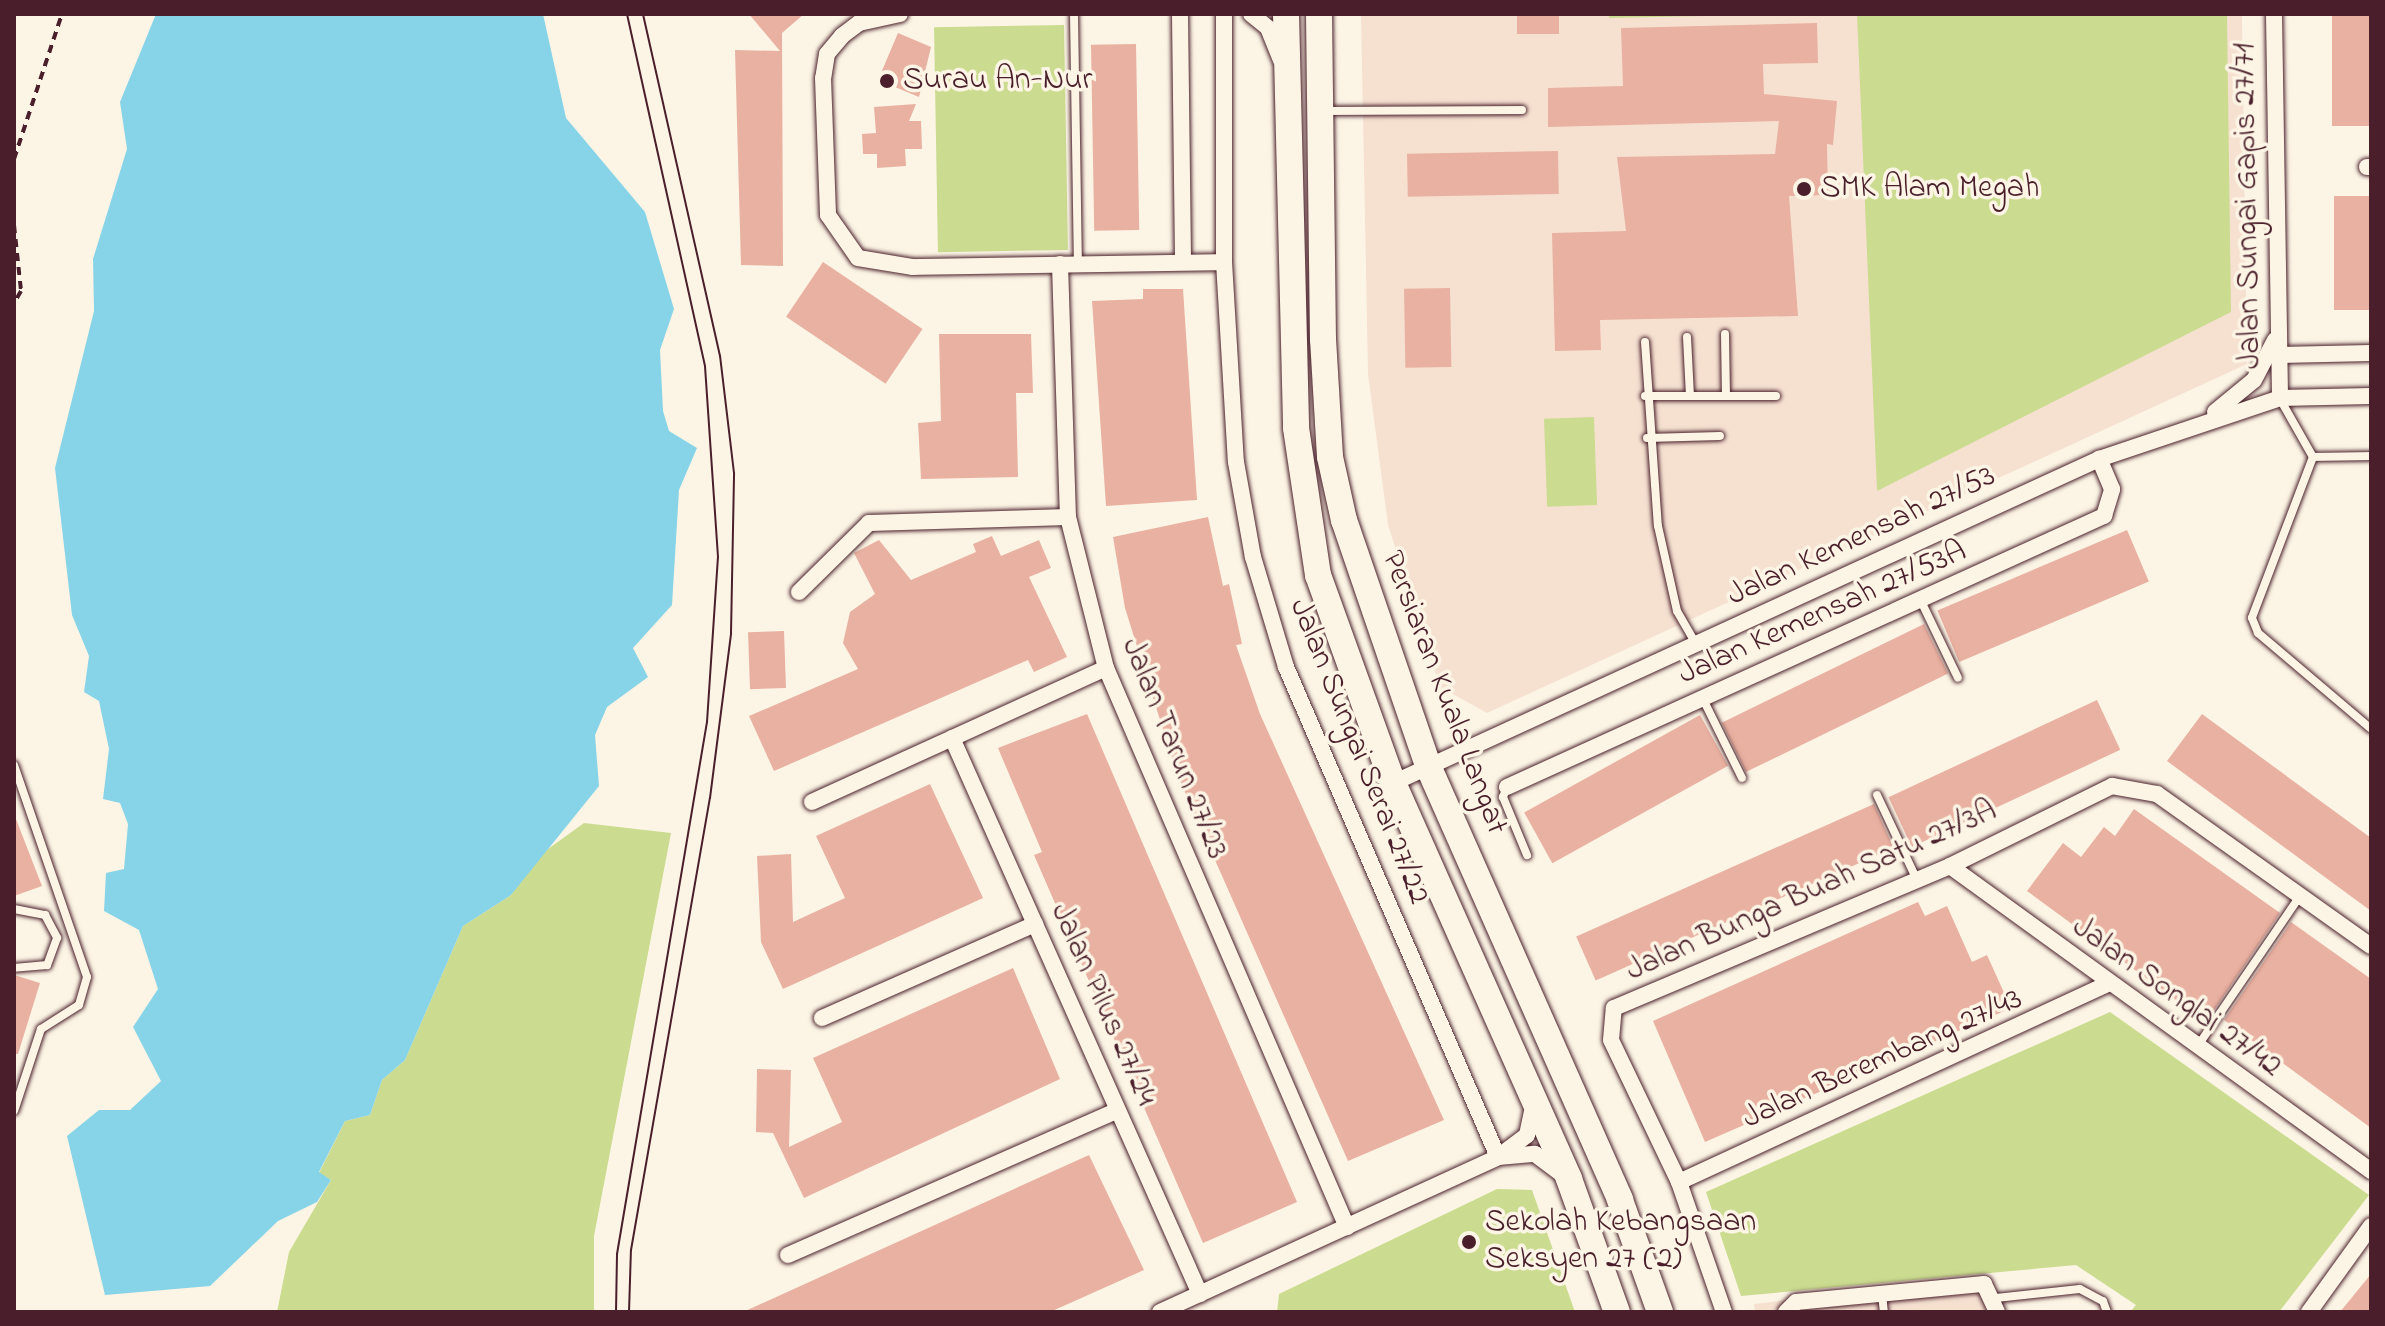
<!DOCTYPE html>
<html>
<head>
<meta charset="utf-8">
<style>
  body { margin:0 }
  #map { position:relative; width:2385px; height:1326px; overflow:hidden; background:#fcf5e5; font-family:"Indie Flower",sans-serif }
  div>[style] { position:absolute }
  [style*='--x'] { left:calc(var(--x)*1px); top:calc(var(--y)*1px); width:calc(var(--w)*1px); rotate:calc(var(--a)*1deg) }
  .built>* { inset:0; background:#f6e1d1 }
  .green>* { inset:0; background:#cbdc90; transform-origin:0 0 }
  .water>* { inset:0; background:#87d3e7 }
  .building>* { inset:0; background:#e9b1a1; transform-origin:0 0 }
  .path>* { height:4px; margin-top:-2px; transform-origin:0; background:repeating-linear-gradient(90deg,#4a1f2b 0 8px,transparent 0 14px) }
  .roads { filter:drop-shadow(0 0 2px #4a1f2b) drop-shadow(0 0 2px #4a1f2b) }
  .lane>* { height:8px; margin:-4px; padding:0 4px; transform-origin:4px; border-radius:4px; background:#fcf5e5 }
  .street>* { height:16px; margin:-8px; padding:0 8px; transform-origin:8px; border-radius:8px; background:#fcf5e5 }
  .primary>* { height:26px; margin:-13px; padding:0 13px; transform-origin:13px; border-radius:13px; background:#fcf5e5 }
  .tram>* { height:2px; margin:-1px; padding:0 1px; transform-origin:1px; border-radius:1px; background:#4a1f2b }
  .dots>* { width:22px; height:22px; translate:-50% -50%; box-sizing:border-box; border:4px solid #fcf5e5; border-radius:50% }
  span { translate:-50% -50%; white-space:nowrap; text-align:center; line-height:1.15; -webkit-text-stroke:7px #fcf5e5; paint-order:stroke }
  .poi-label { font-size:32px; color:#4a1f2b }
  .left { translate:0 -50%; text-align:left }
  .street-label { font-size:32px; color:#4a1f2b }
  .frame { position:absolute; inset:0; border:16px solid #4a1f2b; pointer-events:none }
</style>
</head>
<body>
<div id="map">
  <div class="built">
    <div style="clip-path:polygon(1361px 14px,2242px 14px,2247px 364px,1487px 713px,1440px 687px,1388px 525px,1368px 374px)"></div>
    <div style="clip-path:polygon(1987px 1278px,1990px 1312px,1755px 1312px,1754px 1304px)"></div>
  </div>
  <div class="green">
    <div style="clip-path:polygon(1609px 14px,1704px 14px,1704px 16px,1609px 18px)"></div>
    <div style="clip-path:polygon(1857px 14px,2227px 14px,2231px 312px,1877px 491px)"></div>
    <div style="left:1064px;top:25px;width:225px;height:130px;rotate:89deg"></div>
    <div style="left:1594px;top:417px;width:88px;height:50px;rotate:88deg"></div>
    <div style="clip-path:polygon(584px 823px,671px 833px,594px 1236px,594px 1312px,277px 1312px,289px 1252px,331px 1180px,319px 1173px,345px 1121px,370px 1115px,382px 1080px,405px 1060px,463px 926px,511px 895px,537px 857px)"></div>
    <div style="clip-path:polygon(2110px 1012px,2369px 1195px,2279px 1312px,2130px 1312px,2136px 1305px,2076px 1265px,1741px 1296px,1706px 1192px)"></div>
    <div style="clip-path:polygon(1497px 1189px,1532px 1190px,1575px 1312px,1277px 1312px,1279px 1294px)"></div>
  </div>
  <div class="water">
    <div style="clip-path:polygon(543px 14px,566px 118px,645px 212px,674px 309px,660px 350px,663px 411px,669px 431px,697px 448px,679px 490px,672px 605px,633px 648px,648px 677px,607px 707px,595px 735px,599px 786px,511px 895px,463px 926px,405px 1060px,382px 1080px,370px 1115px,345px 1121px,319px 1172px,331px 1180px,317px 1202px,278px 1221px,210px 1286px,105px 1295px,67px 1136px,99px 1110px,130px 1110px,161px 1081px,133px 1027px,158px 989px,139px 930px,104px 911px,106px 873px,124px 869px,128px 824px,120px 803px,103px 799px,109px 749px,99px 701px,84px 692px,89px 656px,72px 615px,55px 468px,94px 311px,93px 259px,127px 149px,120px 102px,156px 14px)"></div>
  </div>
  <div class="building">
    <div style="clip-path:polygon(749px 14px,804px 14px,782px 33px,783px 266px,741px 265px,735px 50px,780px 51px)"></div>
    <div style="left:1517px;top:14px;width:42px;height:20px"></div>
    <div style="left:2332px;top:14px;width:39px;height:112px"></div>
    <div style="clip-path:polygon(1817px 23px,1818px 63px,1763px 64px,1764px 94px,1837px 101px,1833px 145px,1827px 144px,1828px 195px,1789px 196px,1798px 316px,1600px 320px,1601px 350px,1555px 351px,1552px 233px,1626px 231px,1617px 157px,1775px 154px,1779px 121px,1548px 127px,1548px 88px,1623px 86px,1621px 28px)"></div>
    <div style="clip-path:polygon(898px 33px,931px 47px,919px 97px,878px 80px)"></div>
    <div style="left:1136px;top:44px;width:186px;height:45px;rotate:89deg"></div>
    <div style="clip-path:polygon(916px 104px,909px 121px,921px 121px,922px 149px,905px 149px,906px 166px,877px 168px,877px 154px,863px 154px,862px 134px,876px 133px,874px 107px)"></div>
    <div style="left:1558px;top:151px;width:43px;height:151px;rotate:89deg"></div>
    <div style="left:2371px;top:196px;width:114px;height:37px;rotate:90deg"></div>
    <div style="left:823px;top:262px;width:120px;height:66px;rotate:34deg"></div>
    <div style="left:1450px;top:288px;width:79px;height:46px;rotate:89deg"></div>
    <div style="clip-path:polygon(1143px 289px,1183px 289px,1197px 500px,1106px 506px,1092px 301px,1143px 299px)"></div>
    <div style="clip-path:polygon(939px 334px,1031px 334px,1033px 393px,1016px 393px,1018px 477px,921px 479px,918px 423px,941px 421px)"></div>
    <div style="clip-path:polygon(1208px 517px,1223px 586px,1229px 584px,1242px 644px,1236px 645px,1260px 714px,1444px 1120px,1348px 1161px,1177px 774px,1125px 608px,1113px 537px)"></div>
    <div style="left:2127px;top:530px;width:56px;height:206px;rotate:67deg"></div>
    <div style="clip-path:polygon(992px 536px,1001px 556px,1039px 540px,1051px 568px,1029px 577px,1067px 657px,1034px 672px,1028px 660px,774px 771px,749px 716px,858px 669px,843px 643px,850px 612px,875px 594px,854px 553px,879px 540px,911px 580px,976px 552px,973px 544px)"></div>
    <div style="left:1924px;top:624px;width:55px;height:225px;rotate:64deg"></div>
    <div style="left:784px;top:631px;width:57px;height:36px;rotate:88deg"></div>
    <div style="left:2097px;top:700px;width:55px;height:230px;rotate:65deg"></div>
    <div style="clip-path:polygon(1087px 714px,1297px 1202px,1203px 1243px,1034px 855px,1042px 852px,998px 748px)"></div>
    <div style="clip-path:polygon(2202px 714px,2371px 838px,2371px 911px,2167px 761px)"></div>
    <div style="left:1700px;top:715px;width:58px;height:201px;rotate:61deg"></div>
    <div style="clip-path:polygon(930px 784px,983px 898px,783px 989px,761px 942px,757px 856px,791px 854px,793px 922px,845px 898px,816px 836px)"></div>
    <div style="left:1874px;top:804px;width:48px;height:326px;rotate:66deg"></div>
    <div style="clip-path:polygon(2134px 809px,2280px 913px,2206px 1022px,2027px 891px,2063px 843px,2081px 857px,2104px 827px,2115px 836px)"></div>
    <div style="clip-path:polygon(14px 814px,42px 886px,14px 896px)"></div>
    <div style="clip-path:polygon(1918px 902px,1925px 916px,1947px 906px,1972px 962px,1987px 955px,2011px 1008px,1705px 1142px,1653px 1021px)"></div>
    <div style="clip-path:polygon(2291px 922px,2371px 979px,2371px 1128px,2224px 1020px)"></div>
    <div style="clip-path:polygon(1013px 968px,1060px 1079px,804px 1198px,773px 1133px,756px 1132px,757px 1069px,791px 1070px,789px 1147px,842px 1122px,813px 1058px)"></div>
    <div style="clip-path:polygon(14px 975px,40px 983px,18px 1054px,14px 1054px)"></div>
    <div style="clip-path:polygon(1089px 1155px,1144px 1270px,1050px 1312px,743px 1312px)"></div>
    <div style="clip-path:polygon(2371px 1274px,2371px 1312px,2340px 1312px)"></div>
  </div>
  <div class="path">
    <div style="--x:14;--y:159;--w:153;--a:-71.7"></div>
    <div style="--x:14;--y:225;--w:66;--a:83.9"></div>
    <div style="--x:21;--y:291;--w:14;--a:120"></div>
  </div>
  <div class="roads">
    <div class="lane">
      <div style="--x:1074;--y:14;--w:249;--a:89.1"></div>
      <div style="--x:1325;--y:111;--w:197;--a:-0.3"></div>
      <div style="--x:1725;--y:334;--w:62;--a:89.1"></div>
      <div style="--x:1687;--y:337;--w:59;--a:87.1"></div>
      <div style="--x:1645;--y:342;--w:184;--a:86"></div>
      <div style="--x:1658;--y:526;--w:87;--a:77.4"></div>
      <div style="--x:1677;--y:611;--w:38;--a:60"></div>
      <div style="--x:1645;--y:396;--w:131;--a:0"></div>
      <div style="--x:2280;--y:399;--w:67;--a:60.4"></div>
      <div style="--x:1647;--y:438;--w:73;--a:-1.6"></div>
      <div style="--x:2313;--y:457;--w:172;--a:110.8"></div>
      <div style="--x:2252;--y:618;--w:16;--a:68"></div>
      <div style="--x:2258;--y:633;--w:148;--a:40.3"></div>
      <div style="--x:2313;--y:457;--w:58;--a:-1"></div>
      <div style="--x:1921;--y:601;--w:85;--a:64.3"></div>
      <div style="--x:1703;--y:699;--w:88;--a:63.7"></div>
      <div style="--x:14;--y:765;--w:224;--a:71"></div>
      <div style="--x:87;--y:977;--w:29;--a:106"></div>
      <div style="--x:79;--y:1005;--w:45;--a:147.7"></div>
      <div style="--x:41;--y:1029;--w:86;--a:108.2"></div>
      <div style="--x:1507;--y:787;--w:11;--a:112"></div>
      <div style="--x:1503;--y:797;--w:63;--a:67.5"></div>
      <div style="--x:1877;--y:795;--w:94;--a:64.8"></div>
      <div style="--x:14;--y:909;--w:32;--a:11"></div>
      <div style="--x:45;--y:915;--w:26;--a:62"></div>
      <div style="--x:57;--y:938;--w:29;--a:110"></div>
      <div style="--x:47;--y:965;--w:33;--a:175"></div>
      <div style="--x:2197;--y:1047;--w:183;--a:-55.7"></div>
      <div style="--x:1882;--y:1294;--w:18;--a:84"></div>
      <div style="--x:1996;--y:1298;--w:84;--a:-6.1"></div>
      <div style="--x:2080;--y:1289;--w:26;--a:28"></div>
      <div style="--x:2103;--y:1301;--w:12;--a:70"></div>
    </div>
    <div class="street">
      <div style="--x:900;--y:14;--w:42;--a:167.6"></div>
      <div style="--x:859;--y:23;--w:21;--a:143"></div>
      <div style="--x:842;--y:36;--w:23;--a:130"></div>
      <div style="--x:827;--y:54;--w:24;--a:99"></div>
      <div style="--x:823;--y:78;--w:137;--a:87.9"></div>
      <div style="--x:828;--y:215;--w:52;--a:55.1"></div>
      <div style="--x:858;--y:258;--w:56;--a:9.3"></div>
      <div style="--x:913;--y:267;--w:311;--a:-0.9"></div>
      <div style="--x:1180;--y:14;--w:247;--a:89.3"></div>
      <div style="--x:1224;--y:14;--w:248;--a:90"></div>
      <div style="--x:1224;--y:262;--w:200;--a:86.6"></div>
      <div style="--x:1236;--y:462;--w:97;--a:79.9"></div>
      <div style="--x:1253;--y:557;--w:115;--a:73.3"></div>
      <div style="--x:1286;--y:667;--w:534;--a:66.6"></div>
      <div style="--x:1251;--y:14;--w:22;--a:39"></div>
      <div style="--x:1268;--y:28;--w:35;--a:68"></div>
      <div style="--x:2274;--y:14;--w:384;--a:89.1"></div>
      <div style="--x:2367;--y:167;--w:4;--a:0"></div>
      <div style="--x:1060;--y:264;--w:253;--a:88.2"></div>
      <div style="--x:1068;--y:517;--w:156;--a:75.9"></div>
      <div style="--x:1106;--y:668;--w:609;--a:66.68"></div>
      <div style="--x:2279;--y:355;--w:92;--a:-1.2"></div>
      <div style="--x:2215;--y:412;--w:50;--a:-39.4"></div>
      <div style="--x:2254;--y:380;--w:45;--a:-62.3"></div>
      <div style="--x:799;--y:592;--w:98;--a:-44.6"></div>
      <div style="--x:869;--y:523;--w:199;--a:-1.7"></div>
      <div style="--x:952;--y:738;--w:609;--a:65.96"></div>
      <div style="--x:1393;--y:783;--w:777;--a:-24.65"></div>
      <div style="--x:2099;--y:459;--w:191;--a:-18.6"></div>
      <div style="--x:2280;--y:398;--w:91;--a:-1.3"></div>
      <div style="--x:1507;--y:787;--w:656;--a:-24.42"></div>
      <div style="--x:2104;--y:516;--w:28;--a:-73"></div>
      <div style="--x:2112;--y:489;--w:33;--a:-113"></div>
      <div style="--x:812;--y:802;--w:323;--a:-24.5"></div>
      <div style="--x:1950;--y:866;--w:520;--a:35.92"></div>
      <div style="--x:822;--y:1018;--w:233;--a:-23.8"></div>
      <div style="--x:1498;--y:1157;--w:36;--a:-37"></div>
      <div style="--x:1527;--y:1135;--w:34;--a:-78"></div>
      <div style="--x:1679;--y:1182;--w:472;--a:-24.8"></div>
      <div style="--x:788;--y:1255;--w:360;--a:-23.7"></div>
      <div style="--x:1160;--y:1312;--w:372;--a:-24.6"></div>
      <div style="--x:1498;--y:1157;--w:37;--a:-5"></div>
      <div style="--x:1535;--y:1154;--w:34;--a:37"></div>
      <div style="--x:1724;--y:1312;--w:138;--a:-109.1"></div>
      <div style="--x:1679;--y:1182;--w:157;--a:-115.6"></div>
      <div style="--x:1611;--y:1040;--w:32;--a:-85"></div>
      <div style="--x:1614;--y:1008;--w:365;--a:-22.9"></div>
      <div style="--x:1950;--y:866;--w:181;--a:-26.3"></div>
      <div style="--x:2112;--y:786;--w:46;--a:10.1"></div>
      <div style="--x:2157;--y:794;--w:262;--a:35.4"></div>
      <div style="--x:1786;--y:1312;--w:14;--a:-45"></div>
      <div style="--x:1796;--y:1302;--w:189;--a:-5.5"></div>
      <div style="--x:1984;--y:1284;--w:31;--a:65"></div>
      <div style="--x:2309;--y:1312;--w:106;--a:-54.2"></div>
    </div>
    <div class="primary">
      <div style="--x:1286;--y:14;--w:414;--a:88.6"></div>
      <div style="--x:1296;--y:428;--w:149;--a:81.5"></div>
      <div style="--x:1318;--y:575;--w:221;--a:70.2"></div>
      <div style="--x:1393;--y:783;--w:433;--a:66"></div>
      <div style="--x:1569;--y:1179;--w:141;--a:70.2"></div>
      <div style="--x:1319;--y:14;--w:325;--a:89.3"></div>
      <div style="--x:1323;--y:339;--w:118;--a:86.6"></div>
      <div style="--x:1330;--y:457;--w:65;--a:77.5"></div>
      <div style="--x:1344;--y:520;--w:262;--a:71.1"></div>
      <div style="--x:1429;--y:768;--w:472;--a:66.1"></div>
      <div style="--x:1620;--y:1200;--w:119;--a:70.3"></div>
    </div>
  </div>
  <div class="tram">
    <div style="--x:616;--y:1312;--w:58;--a:-89"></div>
    <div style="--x:617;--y:1254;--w:540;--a:-80.4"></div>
    <div style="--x:707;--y:722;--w:165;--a:-86.2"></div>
    <div style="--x:718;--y:557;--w:191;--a:-93.9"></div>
    <div style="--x:705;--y:366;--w:361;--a:-102.5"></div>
    <div style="--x:629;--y:1312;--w:62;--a:-88.2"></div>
    <div style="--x:631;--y:1250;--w:459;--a:-80.1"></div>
    <div style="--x:710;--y:798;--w:166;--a:-82.7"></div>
    <div style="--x:731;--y:633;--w:160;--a:-88.9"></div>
    <div style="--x:734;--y:473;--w:118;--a:-96.8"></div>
    <div style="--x:720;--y:356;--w:351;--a:-102.7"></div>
  </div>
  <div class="dots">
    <div style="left:887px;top:81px;background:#4a1f2b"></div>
    <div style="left:1804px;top:189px;background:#4a1f2b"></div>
    <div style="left:1469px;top:1242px;background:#4a1f2b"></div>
  </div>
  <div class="poi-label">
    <span class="left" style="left:903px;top:81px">Surau An-Nur</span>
    <span class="left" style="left:1820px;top:189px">SMK Alam Megah</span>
    <span class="left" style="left:1485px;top:1242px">Sekolah Kebangsaan<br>Seksyen 27 (2)</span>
  </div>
  <div class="street-label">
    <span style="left:2249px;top:206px;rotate:-91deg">Jalan Sungai Gapis 27/71</span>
    <span style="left:1862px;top:537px;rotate:-25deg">Jalan Kemensah 27/53</span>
    <span style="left:1823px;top:614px;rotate:-24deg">Jalan Kemensah 27/53A</span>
    <span style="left:1443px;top:693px;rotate:69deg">Persiaran Kuala Langat</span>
    <span style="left:1173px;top:749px;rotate:68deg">Jalan Tarun 27/23</span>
    <span style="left:1358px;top:752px;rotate:68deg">Jalan Sungai Serai 27/22</span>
    <span style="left:1812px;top:892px;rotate:-24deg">Jalan Bunga Buah Satu 27/3A</span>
    <span style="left:2176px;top:998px;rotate:36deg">Jalan Songlai 27/42</span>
    <span style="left:1102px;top:1005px;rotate:66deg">Jalan Pilus 27/24</span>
    <span style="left:1883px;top:1060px;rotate:-24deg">Jalan Berembang 27/43</span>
  </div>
  <div class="frame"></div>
</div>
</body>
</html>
